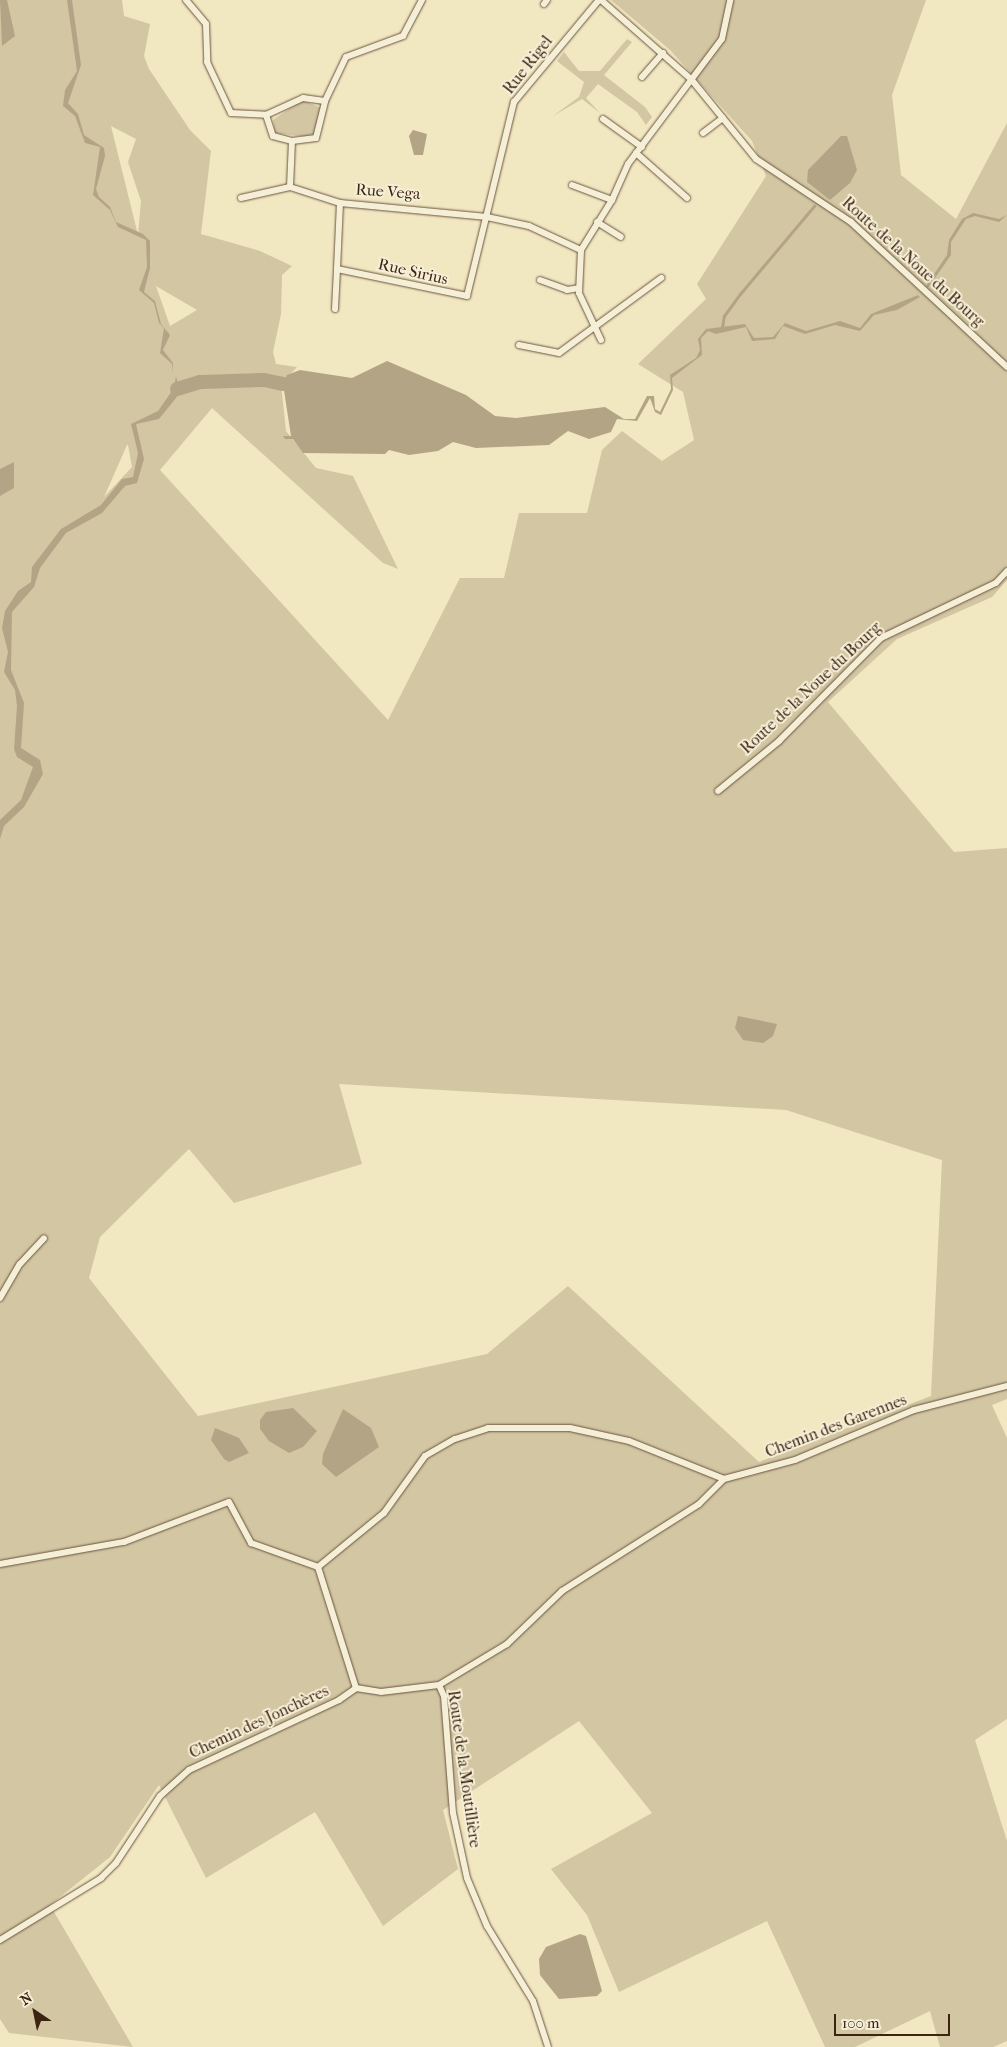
<!DOCTYPE html>
<html>
<head>
<meta charset="utf-8">
<style>
  body { margin:0 }
  #map { position:relative; width:1007px; height:2047px; overflow:hidden; background:#f1e7c1; font-family:"IM FELL French Canon",serif }
  div>[style] { position:absolute }
  [style*='--x'] { left:calc(var(--x)*1px); top:calc(var(--y)*1px); width:calc(var(--w)*1px); rotate:calc(var(--a)*1deg) }
  .green>* { inset:0; background:#d2c6a3 }
  .water>* { inset:0; background:#b4a486 }
  .stream>* { height:2.5px; margin:-1.25px; padding:0 1.25px; transform-origin:1.25px; border-radius:1.25px; background:#b4a486 }
  .river>* { height:14px; margin:-7px; padding:0 7px; transform-origin:7px; border-radius:7px; background:#b4a486 }
  .roads { filter:drop-shadow(0 0 1px #6a543e) drop-shadow(0 0 1px #6a543e) }
  .minor>* { height:6px; margin:-3px; padding:0 3px; transform-origin:3px; border-radius:3px; background:#f6efd7 }
  span { translate:-50% -50%; white-space:nowrap; text-align:center; line-height:1.15; -webkit-text-stroke:4px #f6efd7; paint-order:stroke }
  .street-label { font-size:16px; color:#3d2312 }
  .north { position:absolute; left:10px; top:1987px; width:50px; height:50px; -webkit-text-stroke:4px #f6efd7; paint-order:stroke; rotate:326deg; font-size:14px; font-weight:700; line-height:20px; text-align:center; color:#3d2312 }
  .north::after { content:''; display:block; margin:auto; width:18px; height:22px; background:#3d2312; clip-path:polygon(50% 0,100% 100%,50% 72%,0 100%) }
  .scale { position:absolute; left:834px; top:2014px; width:116px; height:22px; box-sizing:border-box; border:2px solid #3d2312; border-top:0; padding-left:6px; font-size:15px; line-height:18px; white-space:nowrap; color:#3d2312; -webkit-text-stroke:4px #f6efd7; paint-order:stroke }
</style>
</head>
<body>
<div id="map">
  <div class="green">
    <div style="clip-path:polygon(evenodd,0 0,122px 0,124px 16px,150px 24px,144px 56px,149px 69px,190px 130px,211px 151px,201px 234px,260px 251px,292px 266px,282px 275px,281px 314px,273px 352px,276px 364px,297px 367px,281px 384px,286px 431px,316px 468px,353px 476px,398px 569px,383px 563px,212px 408px,160px 470px,388px 720px,460px 578px,504px 578px,519px 513px,587px 513px,602px 450px,622px 431px,662px 461px,694px 440px,683px 392px,638px 364px,706px 299px,697px 284px,766px 176px,752px 141px,670px 50px,611px 0,926px 0,892px 95px,901px 175px,956px 219px,1007px 123px,1007px 580px,992px 597px,897px 639px,828px 702px,954px 852px,1007px 848px,1007px 1399px,992px 1405px,1007px 1438px,1007px 1719px,975px 1740px,1007px 1841px,1007px 2041px,993px 2047px,940px 2047px,930px 2011px,855px 2047px,825px 2047px,767px 1921px,619px 1992px,587px 1915px,551px 1869px,652px 1813px,579px 1721px,443px 1810px,458px 1869px,383px 1926px,315px 1812px,206px 1878px,159px 1785px,110px 1857px,50px 1905px,133px 2047px,9px 2033px,0 2019px,0 0,111px 126px,136px 139px,128px 162px,141px 201px,138px 235px,111px 126px,0 0,156px 286px,197px 310px,170px 326px,156px 286px,0 0,128px 445px,132px 467px,104px 497px,127px 445px,128px 445px,0 0,339px 1084px,786px 1110px,942px 1160px,931px 1396px,759px 1462px,568px 1286px,487px 1354px,198px 1416px,89px 1278px,100px 1237px,189px 1149px,234px 1203px,362px 1164px,339px 1084px)"></div>
    <div style="clip-path:polygon(627px 39px,632px 42px,604px 75px,645px 107px,652px 117px,646px 125px,637px 112px,598px 84px,586px 98px,600px 113px,582px 99px,553px 116px,579px 97px,584px 82px,557px 61px,564px 52px,579px 71px,600px 71px)"></div>
    <div style="clip-path:polygon(302px 100px,321px 108px,315px 133px,306px 137px,275px 133px,273px 120px)"></div>
  </div>
  <div class="water">
    <div style="clip-path:polygon(0 0,7px 0,15px 36px,2px 46px)"></div>
    <div style="clip-path:polygon(67px 0,72px 0,81px 65px,68px 103px,78px 114px,84px 135px,104px 148px,105px 156px,96px 189px,99px 197px,110px 207px,116px 222px,143px 234px,150px 241px,150px 268px,144px 292px,155px 301px,161px 324px,170px 335px,163px 350px,173px 363px,172px 374px,172px 364px,160px 353px,164px 328px,159px 323px,154px 303px,139px 290px,147px 267px,146px 240px,118px 227px,110px 210px,93px 195px,100px 147px,85px 143px,75px 116px,63px 106px,65px 90px,77px 71px)"></div>
    <div style="clip-path:polygon(413px 130px,427px 134px,423px 155px,414px 155px,409px 136px)"></div>
    <div style="clip-path:polygon(841px 136px,847px 136px,857px 170px,850px 183px,830px 200px,807px 182px,808px 170px)"></div>
    <div style="clip-path:polygon(973px 213px,999px 219px,1007px 215px,999px 222px,975px 216px,966px 219px,951px 242px,951px 255px,928px 288px,926px 286px,947px 255px,949px 240px,962px 219px)"></div>
    <div style="clip-path:polygon(918px 295px,920px 297px,897px 310px,874px 315px,860px 331px,835px 325px,805px 334px,783px 326px,775px 339px,752px 341px,746px 327px,716px 334px,708px 331px,701px 338px,702px 355px,672px 378px,673px 390px,661px 415px,655px 412px,650px 398px,637px 421px,617px 419px,611px 432px,589px 439px,568px 431px,549px 445px,476px 448px,453px 442px,438px 451px,409px 455px,389px 450px,385px 454px,303px 453px,293px 439px,285px 439px,283px 436px,291px 436px,283px 384px,287px 375px,300px 370px,352px 378px,387px 361px,466px 395px,495px 416px,516px 418px,605px 407px,624px 419px,635px 419px,647px 396px,654px 396px,655px 409px,660px 412px,671px 389px,670px 375px,696px 358px,700px 350px,698px 339px,706px 329px,745px 324px,754px 338px,773px 337px,785px 323px,806px 331px,840px 321px,860px 328px,871px 314px)"></div>
    <div style="clip-path:polygon(176px 376px,180px 393px,159px 419px,136px 424px,144px 459px,137px 483px,125px 486px,102px 513px,66px 533px,40px 568px,34px 587px,12px 612px,11px 670px,24px 703px,21px 748px,40px 760px,43px 774px,24px 807px,4px 826px,0 839px,0 820px,21px 800px,33px 767px,17px 757px,14px 749px,17px 706px,15px 690px,4px 672px,8px 652px,2px 628px,5px 611px,18px 591px,31px 582px,32px 567px,61px 529px,101px 505px,122px 479px,133px 477px,138px 453px,131px 424px,158px 411px,174px 388px)"></div>
    <div style="clip-path:polygon(14px 462px,14px 488px,0 496px,0 469px)"></div>
    <div style="clip-path:polygon(738px 1016px,777px 1024px,773px 1036px,763px 1043px,743px 1040px,735px 1028px)"></div>
    <div style="clip-path:polygon(293px 1408px,317px 1431px,303px 1447px,289px 1453px,269px 1441px,260px 1429px,260px 1420px,266px 1412px)"></div>
    <div style="clip-path:polygon(343px 1409px,371px 1428px,379px 1447px,336px 1477px,322px 1464px,323px 1454px)"></div>
    <div style="clip-path:polygon(215px 1428px,239px 1438px,249px 1453px,229px 1462px,224px 1459px,211px 1440px)"></div>
    <div style="clip-path:polygon(580px 1934px,586px 1936px,602px 1991px,597px 1996px,559px 1999px,540px 1975px,539px 1959px,546px 1947px)"></div>
  </div>
  <div class="stream">
    <div style="--x:722;--y:328;--w:12;--a:-81"></div>
    <div style="--x:724;--y:316;--w:27;--a:-54"></div>
    <div style="--x:740;--y:294;--w:115;--a:-49.9"></div>
  </div>
  <div class="river">
    <div style="--x:177;--y:389;--w:24;--a:-17"></div>
    <div style="--x:200;--y:382;--w:64;--a:-1.8"></div>
    <div style="--x:264;--y:380;--w:19;--a:12"></div>
  </div>
  <div class="roads">
    <div class="minor">
      <div style="--x:186;--y:0;--w:31;--a:50"></div>
      <div style="--x:206;--y:24;--w:38;--a:88"></div>
      <div style="--x:207;--y:62;--w:56;--a:64.8"></div>
      <div style="--x:231;--y:113;--w:35;--a:3"></div>
      <div style="--x:266;--y:115;--w:41;--a:-24.7"></div>
      <div style="--x:303;--y:98;--w:22;--a:8"></div>
      <div style="--x:601;--y:0;--w:120;--a:41.3"></div>
      <div style="--x:691;--y:79;--w:103;--a:50.9"></div>
      <div style="--x:756;--y:159;--w:114;--a:33.6"></div>
      <div style="--x:851;--y:222;--w:213;--a:42.9"></div>
      <div style="--x:544;--y:4;--w:5;--a:-53"></div>
      <div style="--x:642;--y:77;--w:32;--a:-49"></div>
      <div style="--x:266;--y:115;--w:22;--a:72"></div>
      <div style="--x:273;--y:136;--w:20;--a:15"></div>
      <div style="--x:292;--y:141;--w:24;--a:-7"></div>
      <div style="--x:316;--y:138;--w:38;--a:-76"></div>
      <div style="--x:325;--y:101;--w:49;--a:-64.5"></div>
      <div style="--x:346;--y:57;--w:61;--a:-20.2"></div>
      <div style="--x:403;--y:36;--w:41;--a:-62.2"></div>
      <div style="--x:603;--y:119;--w:48;--a:35.7"></div>
      <div style="--x:703;--y:133;--w:25;--a:-37"></div>
      <div style="--x:636;--y:153;--w:68;--a:41.4"></div>
      <div style="--x:572;--y:185;--w:43;--a:20.6"></div>
      <div style="--x:290;--y:187;--w:52;--a:17.7"></div>
      <div style="--x:340;--y:203;--w:148;--a:5.4"></div>
      <div style="--x:487;--y:217;--w:43;--a:12.1"></div>
      <div style="--x:529;--y:226;--w:57;--a:24.8"></div>
      <div style="--x:290;--y:187;--w:46;--a:-87.5"></div>
      <div style="--x:241;--y:198;--w:50;--a:-12.7"></div>
      <div style="--x:340;--y:203;--w:66;--a:92.6"></div>
      <div style="--x:337;--y:269;--w:133;--a:11.7"></div>
      <div style="--x:467;--y:296;--w:200;--a:-76.4"></div>
      <div style="--x:514;--y:102;--w:133;--a:-50.2"></div>
      <div style="--x:597;--y:222;--w:28;--a:32"></div>
      <div style="--x:540;--y:280;--w:29;--a:20"></div>
      <div style="--x:567;--y:290;--w:12;--a:-9"></div>
      <div style="--x:335;--y:309;--w:40;--a:-87.1"></div>
      <div style="--x:601;--y:340;--w:52;--a:-115.1"></div>
      <div style="--x:579;--y:293;--w:43;--a:-87.3"></div>
      <div style="--x:581;--y:250;--w:59;--a:-58.2"></div>
      <div style="--x:612;--y:200;--w:39;--a:-66"></div>
      <div style="--x:628;--y:164;--w:156;--a:-53.1"></div>
      <div style="--x:722;--y:39;--w:40;--a:-78"></div>
      <div style="--x:519;--y:345;--w:41;--a:11.3"></div>
      <div style="--x:559;--y:353;--w:127;--a:-36.3"></div>
      <div style="--x:718;--y:791;--w:79;--a:-39.3"></div>
      <div style="--x:779;--y:741;--w:145;--a:-45.3"></div>
      <div style="--x:881;--y:638;--w:127;--a:-25.6"></div>
      <div style="--x:996;--y:583;--w:16;--a:-47"></div>
      <div style="--x:0;--y:1298;--w:39;--a:-60"></div>
      <div style="--x:20;--y:1264;--w:35;--a:-47"></div>
      <div style="--x:0;--y:1564;--w:126;--a:-10.1"></div>
      <div style="--x:124;--y:1542;--w:112;--a:-20.9"></div>
      <div style="--x:229;--y:1502;--w:47;--a:61.8"></div>
      <div style="--x:251;--y:1543;--w:71;--a:19.7"></div>
      <div style="--x:318;--y:1567;--w:127;--a:72.6"></div>
      <div style="--x:356;--y:1688;--w:25;--a:9"></div>
      <div style="--x:381;--y:1692;--w:58;--a:-6.9"></div>
      <div style="--x:439;--y:1685;--w:12;--a:66"></div>
      <div style="--x:444;--y:1696;--w:117;--a:85.6"></div>
      <div style="--x:453;--y:1813;--w:66;--a:77.8"></div>
      <div style="--x:467;--y:1878;--w:52;--a:67.4"></div>
      <div style="--x:487;--y:1926;--w:88;--a:58.5"></div>
      <div style="--x:533;--y:2001;--w:48;--a:71.9"></div>
      <div style="--x:318;--y:1567;--w:85;--a:-39.3"></div>
      <div style="--x:384;--y:1513;--w:70;--a:-54.3"></div>
      <div style="--x:425;--y:1456;--w:34;--a:-30"></div>
      <div style="--x:455;--y:1439;--w:35;--a:-18"></div>
      <div style="--x:488;--y:1428;--w:82;--a:0"></div>
      <div style="--x:570;--y:1428;--w:60;--a:12.4"></div>
      <div style="--x:629;--y:1441;--w:102;--a:21.8"></div>
      <div style="--x:724;--y:1479;--w:73;--a:-15"></div>
      <div style="--x:795;--y:1460;--w:129;--a:-22.8"></div>
      <div style="--x:914;--y:1410;--w:96;--a:-14.5"></div>
      <div style="--x:439;--y:1685;--w:79;--a:-31.1"></div>
      <div style="--x:507;--y:1644;--w:76;--a:-43.9"></div>
      <div style="--x:562;--y:1591;--w:162;--a:-32.4"></div>
      <div style="--x:699;--y:1504;--w:35;--a:-45"></div>
      <div style="--x:0;--y:1940;--w:119;--a:-31.5"></div>
      <div style="--x:101;--y:1878;--w:21;--a:-45"></div>
      <div style="--x:116;--y:1863;--w:80;--a:-56.7"></div>
      <div style="--x:160;--y:1796;--w:39;--a:-42"></div>
      <div style="--x:189;--y:1770;--w:166;--a:-25"></div>
      <div style="--x:339;--y:1700;--w:21;--a:-35"></div>
    </div>
  </div>
  <div class="street-label">
    <span style="left:528px;top:65px;rotate:-52deg">Rue Rigel</span>
    <span style="left:388px;top:192px;rotate:4deg">Rue Vega</span>
    <span style="left:913px;top:262px;rotate:42deg">Route de la Noue du Bourg</span>
    <span style="left:413px;top:272px;rotate:13deg">Rue Sirius</span>
    <span style="left:811px;top:688px;rotate:-43deg">Route de la Noue du Bourg</span>
    <span style="left:836px;top:1426px;rotate:-21deg">Chemin des Garennes</span>
    <span style="left:259px;top:1722px;rotate:-25deg">Chemin des Jonchères</span>
    <span style="left:464px;top:1769px;rotate:82deg">Route de la Moutillière</span>
  </div>
  <div class="north">N</div>
  <div class="scale">100 m</div>
</div>
</body>
</html>
